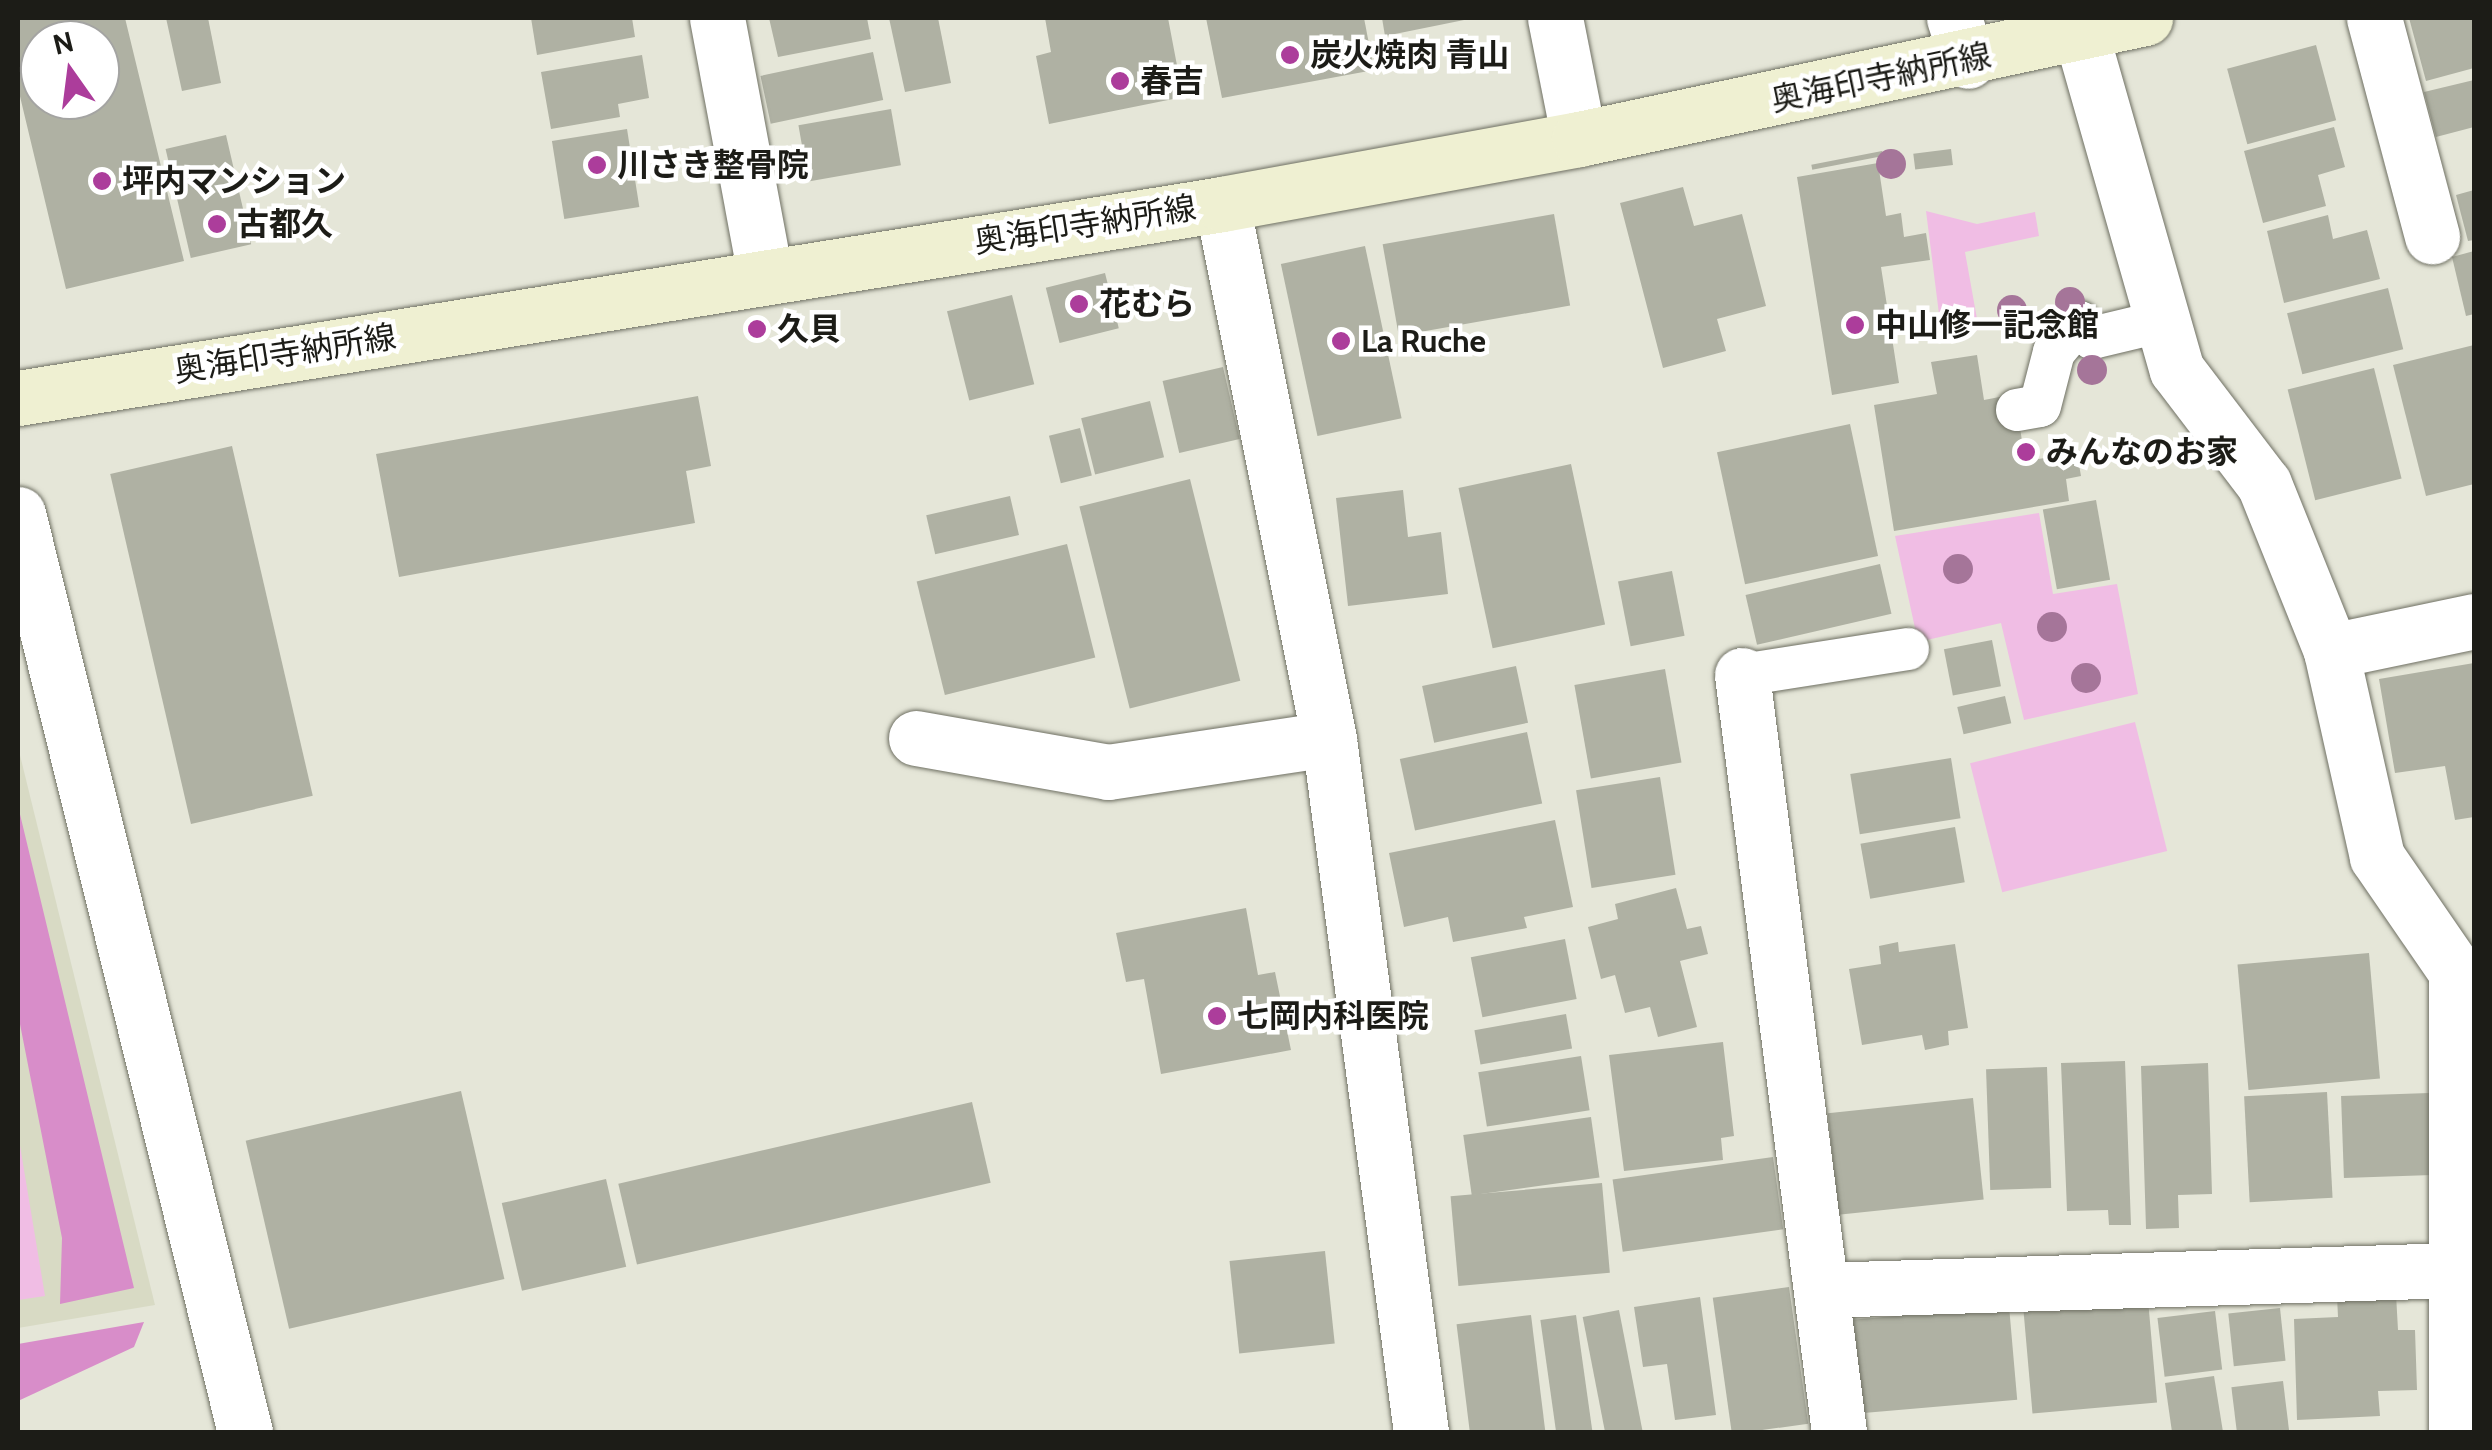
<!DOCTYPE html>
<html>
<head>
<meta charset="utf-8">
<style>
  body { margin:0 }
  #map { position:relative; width:2492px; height:1450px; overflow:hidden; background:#e5e6d8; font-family:Cabin,"Noto Sans JP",sans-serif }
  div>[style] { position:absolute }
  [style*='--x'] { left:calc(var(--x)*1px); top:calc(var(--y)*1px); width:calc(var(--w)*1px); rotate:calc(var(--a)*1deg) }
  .built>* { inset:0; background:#d8dac4 }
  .green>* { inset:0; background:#f0bde4; transform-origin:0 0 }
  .forest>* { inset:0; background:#d88dc9 }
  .building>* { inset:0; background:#afb1a3; transform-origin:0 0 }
  .round { border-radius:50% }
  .roads { filter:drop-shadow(0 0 2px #6f7063) drop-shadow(0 0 2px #6f7063) }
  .service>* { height:42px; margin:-21px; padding:0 21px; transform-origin:21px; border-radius:21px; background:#fff }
  .minor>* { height:55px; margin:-27.5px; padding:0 27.5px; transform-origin:27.5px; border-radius:27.5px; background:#fff }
  .secondary>* { height:55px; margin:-27.5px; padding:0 27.5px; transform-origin:27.5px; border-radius:27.5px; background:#eff0d2 }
  .trees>* { width:30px; height:30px; margin:-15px; border-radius:50%; background:#a57599 }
  .dots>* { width:28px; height:28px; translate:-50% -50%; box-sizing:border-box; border:5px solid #fff; border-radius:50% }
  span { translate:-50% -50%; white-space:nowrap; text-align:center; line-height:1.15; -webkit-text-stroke:9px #fff; paint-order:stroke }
  .poi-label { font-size:32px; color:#1c1c17; font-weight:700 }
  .left { translate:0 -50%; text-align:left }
  .street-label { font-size:32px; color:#1c1c17 }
  .frame { position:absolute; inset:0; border:20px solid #1c1c17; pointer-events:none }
  .north { position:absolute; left:20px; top:20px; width:100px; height:100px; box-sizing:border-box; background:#fff; border:2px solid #a4a4a2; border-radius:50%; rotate:346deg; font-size:28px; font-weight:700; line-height:40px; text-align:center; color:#1c1c17 }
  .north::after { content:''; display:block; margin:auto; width:35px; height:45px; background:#ac3d9b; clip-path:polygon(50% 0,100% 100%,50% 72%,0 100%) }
</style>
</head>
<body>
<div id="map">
  <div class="built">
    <div style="clip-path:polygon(18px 747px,155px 1305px,18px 1328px)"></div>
  </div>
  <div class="green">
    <div style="clip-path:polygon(1926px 211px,1977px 224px,2035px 212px,2039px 236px,1965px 252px,1979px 330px,1951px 334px,1947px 312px,1939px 314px)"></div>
    <div style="clip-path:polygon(2039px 513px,2053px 594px,2117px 584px,2138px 694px,2024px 720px,2001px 623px,1918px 642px,1895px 536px)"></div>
    <div style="left:2135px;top:722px;width:133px;height:170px;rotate:76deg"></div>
    <div style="clip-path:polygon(18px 1134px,45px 1296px,18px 1300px)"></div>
  </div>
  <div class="forest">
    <div style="clip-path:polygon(18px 806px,134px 1288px,60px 1304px,62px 1238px,18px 1014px)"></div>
    <div style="clip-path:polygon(144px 1322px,134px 1347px,18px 1401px,18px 1344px)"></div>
  </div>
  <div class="building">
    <div style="clip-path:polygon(evenodd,18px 18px,125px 18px,184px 261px,66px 289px,18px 88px,18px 18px,40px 40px,100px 40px,100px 100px,40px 100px,40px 40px)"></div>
    <div style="clip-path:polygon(166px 18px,208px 18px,221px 83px,182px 91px)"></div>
    <div style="clip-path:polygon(531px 18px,632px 18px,635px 37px,537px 55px)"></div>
    <div style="clip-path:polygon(769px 18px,867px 18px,871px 39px,778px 57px)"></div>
    <div style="clip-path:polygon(889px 18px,938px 18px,951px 83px,905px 92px)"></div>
    <div style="clip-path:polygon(1045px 18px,1168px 18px,1183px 97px,1049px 124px,1036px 56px,1051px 52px)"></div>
    <div style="clip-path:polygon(1206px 18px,1364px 18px,1374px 70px,1222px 98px)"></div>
    <div style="clip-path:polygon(1382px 18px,1469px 18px,1469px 19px,1385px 36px)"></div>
    <div style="clip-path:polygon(2409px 18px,2474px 18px,2474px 68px,2426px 81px)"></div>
    <div style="left:2316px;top:45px;width:78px;height:92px;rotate:75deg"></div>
    <div style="left:873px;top:52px;width:49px;height:115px;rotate:78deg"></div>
    <div style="clip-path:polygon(642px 55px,649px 98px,618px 104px,620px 117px,551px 129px,541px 72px)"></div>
    <div style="clip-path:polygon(2474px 80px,2474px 127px,2436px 137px,2424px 92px)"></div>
    <div style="left:891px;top:109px;width:57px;height:94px;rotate:80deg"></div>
    <div style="clip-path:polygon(2334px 127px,2345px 167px,2318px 175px,2326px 206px,2263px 223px,2244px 151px)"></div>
    <div style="left:627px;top:129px;width:79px;height:76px;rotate:81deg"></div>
    <div style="left:226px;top:135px;width:112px;height:62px;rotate:77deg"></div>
    <div style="left:1951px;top:149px;width:16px;height:38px;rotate:83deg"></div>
    <div style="left:1882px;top:151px;width:5px;height:72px;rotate:79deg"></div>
    <div style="clip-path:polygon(1878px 163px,1886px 216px,1901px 213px,1904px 237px,1926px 233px,1930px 260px,1881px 267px,1899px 383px,1832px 395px,1797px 177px)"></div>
    <div style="clip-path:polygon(1683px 187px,1694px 226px,1742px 214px,1766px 306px,1717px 319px,1726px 351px,1663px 368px,1620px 203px)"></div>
    <div style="clip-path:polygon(2474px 190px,2474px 240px,2468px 241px,2456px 195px)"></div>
    <div style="left:1554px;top:214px;width:93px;height:174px;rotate:80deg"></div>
    <div style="clip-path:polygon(2328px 215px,2333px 239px,2367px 230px,2380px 279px,2284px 303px,2267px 231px)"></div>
    <div style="left:1365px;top:246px;width:176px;height:86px;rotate:78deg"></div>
    <div style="clip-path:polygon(2474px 251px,2474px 314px,2466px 316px,2452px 257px)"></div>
    <div style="left:1105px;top:273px;width:57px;height:61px;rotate:76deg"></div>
    <div style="left:2388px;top:288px;width:63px;height:104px;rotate:76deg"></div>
    <div style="left:1012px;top:295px;width:92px;height:67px;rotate:76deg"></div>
    <div class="round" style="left:1926px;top:315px;width:24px;height:24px"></div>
    <div style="clip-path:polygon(2474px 345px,2474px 484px,2426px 496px,2393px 365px)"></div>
    <div style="clip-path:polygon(1977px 355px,1984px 400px,2015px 394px,2025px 461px,2077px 453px,2081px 476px,2066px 479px,2069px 501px,1894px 531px,1874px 405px,1937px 394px,1931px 362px)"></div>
    <div style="left:1223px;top:367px;width:74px;height:62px;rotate:77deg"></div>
    <div style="left:2374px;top:368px;width:114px;height:89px;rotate:76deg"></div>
    <div style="clip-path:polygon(698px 396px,711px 466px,686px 471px,695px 523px,399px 577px,376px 454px)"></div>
    <div style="left:1150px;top:401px;width:58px;height:71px;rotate:76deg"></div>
    <div style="left:1850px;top:424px;width:135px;height:136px;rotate:78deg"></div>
    <div style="left:1080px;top:428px;width:49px;height:32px;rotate:76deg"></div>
    <div style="left:232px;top:446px;width:359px;height:125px;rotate:77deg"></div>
    <div style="left:1571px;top:464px;width:164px;height:115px;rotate:78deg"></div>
    <div style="left:1190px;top:479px;width:208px;height:114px;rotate:76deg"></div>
    <div style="clip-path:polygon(1403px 490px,1408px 537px,1441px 532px,1448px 594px,1348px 606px,1336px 498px)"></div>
    <div style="left:1010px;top:496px;width:40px;height:86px;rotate:77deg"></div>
    <div style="left:2096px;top:500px;width:81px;height:54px;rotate:80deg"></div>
    <div style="left:1067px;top:544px;width:117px;height:155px;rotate:76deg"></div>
    <div style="left:1880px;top:564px;width:51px;height:138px;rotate:77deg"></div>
    <div style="left:1672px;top:571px;width:66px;height:55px;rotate:79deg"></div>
    <div style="left:1992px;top:640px;width:47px;height:49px;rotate:79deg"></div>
    <div style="clip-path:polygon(2474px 663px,2474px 817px,2455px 820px,2445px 766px,2395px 773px,2379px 679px)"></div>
    <div style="left:1516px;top:666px;width:58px;height:96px;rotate:78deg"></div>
    <div style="left:1665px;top:669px;width:95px;height:92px;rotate:80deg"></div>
    <div style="left:2005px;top:696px;width:28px;height:49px;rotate:77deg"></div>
    <div style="left:1527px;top:732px;width:73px;height:130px;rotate:78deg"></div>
    <div style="left:1951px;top:758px;width:61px;height:102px;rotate:81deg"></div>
    <div style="left:1660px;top:777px;width:99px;height:85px;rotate:81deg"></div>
    <div style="clip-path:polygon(1555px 820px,1573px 907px,1524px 917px,1527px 928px,1453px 942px,1448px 917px,1404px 927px,1389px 853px)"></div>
    <div style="left:1955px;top:827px;width:56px;height:96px;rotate:80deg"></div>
    <div style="clip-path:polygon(1676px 888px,1687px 929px,1701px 926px,1708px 954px,1680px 961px,1697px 1027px,1658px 1037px,1650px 1007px,1625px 1013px,1615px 975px,1601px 979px,1588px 927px,1618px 919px,1615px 904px)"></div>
    <div style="clip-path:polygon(1246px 908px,1258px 975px,1275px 972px,1291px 1050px,1161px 1074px,1144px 979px,1126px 982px,1116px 933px)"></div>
    <div style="left:1565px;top:939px;width:61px;height:96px;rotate:79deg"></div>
    <div style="clip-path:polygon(1898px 942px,1899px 952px,1955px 944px,1968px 1028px,1948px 1031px,1949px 1045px,1925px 1050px,1922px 1035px,1862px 1045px,1849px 969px,1881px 964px,1879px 946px)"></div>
    <div style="left:2369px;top:953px;width:126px;height:132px;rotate:85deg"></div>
    <div style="left:1566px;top:1014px;width:35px;height:93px;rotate:80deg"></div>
    <div style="clip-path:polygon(1723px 1042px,1734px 1136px,1721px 1138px,1723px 1160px,1624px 1171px,1609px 1055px)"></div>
    <div style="left:1581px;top:1056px;width:55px;height:104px;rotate:81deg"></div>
    <div style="clip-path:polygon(2125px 1061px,2131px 1225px,2109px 1225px,2108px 1210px,2067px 1211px,2061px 1063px)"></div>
    <div style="clip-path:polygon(2208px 1063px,2212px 1194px,2178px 1195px,2179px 1228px,2146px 1229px,2141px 1066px)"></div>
    <div style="left:2047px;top:1067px;width:121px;height:61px;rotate:88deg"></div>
    <div style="left:461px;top:1091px;width:193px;height:221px;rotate:77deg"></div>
    <div style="left:2327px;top:1092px;width:106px;height:83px;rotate:87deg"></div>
    <div style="left:2429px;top:1093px;width:82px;height:88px;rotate:88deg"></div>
    <div style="left:1973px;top:1098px;width:102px;height:146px;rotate:84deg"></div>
    <div style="left:972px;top:1102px;width:83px;height:363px;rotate:77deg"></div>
    <div style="left:1591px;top:1117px;width:61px;height:129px;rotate:82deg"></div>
    <div style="left:1773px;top:1157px;width:73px;height:162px;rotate:82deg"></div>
    <div style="left:606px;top:1179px;width:90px;height:107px;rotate:77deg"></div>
    <div style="left:1602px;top:1183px;width:90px;height:152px;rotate:85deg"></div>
    <div style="left:1325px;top:1251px;width:93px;height:96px;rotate:84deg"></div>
    <div style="left:1789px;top:1287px;width:138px;height:77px;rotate:82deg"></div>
    <div style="left:2147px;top:1288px;width:115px;height:125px;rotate:85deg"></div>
    <div style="clip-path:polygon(2396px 1294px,2398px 1330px,2415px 1330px,2417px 1390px,2378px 1391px,2380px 1416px,2297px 1420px,2294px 1319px,2338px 1317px,2337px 1296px)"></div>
    <div style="clip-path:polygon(1700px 1297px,1716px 1415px,1675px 1420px,1667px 1364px,1643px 1367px,1634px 1307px)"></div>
    <div style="left:2009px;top:1306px;width:94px;height:160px;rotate:85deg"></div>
    <div style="left:2280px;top:1308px;width:53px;height:52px;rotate:84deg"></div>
    <div style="left:1619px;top:1310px;width:124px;height:37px;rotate:79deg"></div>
    <div style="left:2215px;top:1311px;width:59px;height:58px;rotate:83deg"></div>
    <div style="left:1531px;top:1315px;width:118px;height:75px;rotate:83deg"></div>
    <div style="left:1576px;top:1315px;width:118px;height:36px;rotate:82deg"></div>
    <div style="clip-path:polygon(2214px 1376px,2223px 1432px,2172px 1432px,2165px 1383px)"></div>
    <div style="left:2283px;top:1381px;width:51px;height:52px;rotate:83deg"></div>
  </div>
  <div class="roads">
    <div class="service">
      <div style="--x:2017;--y:410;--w:23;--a:-10"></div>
      <div style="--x:2040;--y:406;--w:56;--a:-75.5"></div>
      <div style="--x:2054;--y:352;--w:39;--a:-50"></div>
      <div style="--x:2079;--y:322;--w:21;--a:51"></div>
      <div style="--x:2092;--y:338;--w:73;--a:-13.5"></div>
      <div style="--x:1742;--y:675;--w:168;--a:-8.9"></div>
    </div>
    <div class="minor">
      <div style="--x:717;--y:18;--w:261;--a:79.4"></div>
      <div style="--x:1555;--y:18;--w:123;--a:78.8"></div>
      <div style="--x:1954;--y:18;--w:45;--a:72"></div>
      <div style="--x:2374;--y:18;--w:226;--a:75.1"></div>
      <div style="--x:2081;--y:34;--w:349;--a:74.1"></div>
      <div style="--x:2177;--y:370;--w:143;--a:52.7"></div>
      <div style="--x:2264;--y:484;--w:180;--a:68.1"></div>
      <div style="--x:2331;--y:651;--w:211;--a:77.4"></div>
      <div style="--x:2377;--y:857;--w:140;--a:55.5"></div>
      <div style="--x:2456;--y:972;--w:460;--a:90"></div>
      <div style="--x:1222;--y:204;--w:546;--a:78.69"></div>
      <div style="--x:1329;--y:739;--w:699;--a:82.44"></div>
      <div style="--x:18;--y:514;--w:946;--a:76.11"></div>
      <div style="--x:2331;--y:651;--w:146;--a:-11.8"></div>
      <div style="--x:1742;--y:675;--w:763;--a:82.7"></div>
      <div style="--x:916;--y:738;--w:195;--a:10"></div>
      <div style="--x:1108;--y:772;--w:223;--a:-8.5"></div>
      <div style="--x:1822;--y:1290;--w:634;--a:-1.81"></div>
    </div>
    <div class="secondary">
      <div style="--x:18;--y:398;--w:1220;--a:-9.15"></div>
      <div style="--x:1222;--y:204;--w:363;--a:-10.3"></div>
      <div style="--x:1579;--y:139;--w:579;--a:-12.07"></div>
    </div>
  </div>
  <div class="trees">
    <div style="left:1891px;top:164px"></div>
    <div style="left:2070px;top:302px"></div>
    <div style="left:2012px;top:310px"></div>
    <div style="left:2092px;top:370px"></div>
    <div style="left:1958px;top:569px"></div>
    <div style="left:2052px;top:627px"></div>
    <div style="left:2086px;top:678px"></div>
  </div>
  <div class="dots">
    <div style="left:1290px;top:55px;background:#ac3d9b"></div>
    <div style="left:1120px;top:81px;background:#ac3d9b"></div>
    <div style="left:597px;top:165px;background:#ac3d9b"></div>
    <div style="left:102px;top:181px;background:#ac3d9b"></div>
    <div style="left:217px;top:224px;background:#ac3d9b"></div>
    <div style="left:1079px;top:304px;background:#ac3d9b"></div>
    <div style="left:1855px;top:325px;background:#ac3d9b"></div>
    <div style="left:757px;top:329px;background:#ac3d9b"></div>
    <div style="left:1341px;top:341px;background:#ac3d9b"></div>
    <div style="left:2026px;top:452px;background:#ac3d9b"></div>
    <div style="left:1217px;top:1016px;background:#ac3d9b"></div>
  </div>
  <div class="poi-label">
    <span class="left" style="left:1310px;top:55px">炭火焼肉 青山</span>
    <span class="left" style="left:1140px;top:81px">春吉</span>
    <span class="left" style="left:617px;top:165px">川さき整骨院</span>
    <span class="left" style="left:122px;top:181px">坪内マンション</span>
    <span class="left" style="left:237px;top:224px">古都久</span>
    <span class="left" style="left:1099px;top:304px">花むら</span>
    <span class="left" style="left:1875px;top:325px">中山修一記念館</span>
    <span class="left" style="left:777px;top:329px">久貝</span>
    <span class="left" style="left:1361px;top:341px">La Ruche</span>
    <span class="left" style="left:2046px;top:452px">みんなのお家</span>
    <span class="left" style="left:1237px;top:1016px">七岡内科医院</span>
  </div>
  <div class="street-label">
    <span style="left:1881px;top:78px;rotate:-12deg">奥海印寺納所線</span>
    <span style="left:1085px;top:225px;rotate:-9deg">奥海印寺納所線</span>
    <span style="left:285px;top:354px;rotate:-9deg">奥海印寺納所線</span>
  </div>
  <div class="frame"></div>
  <div class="north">N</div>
</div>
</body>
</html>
